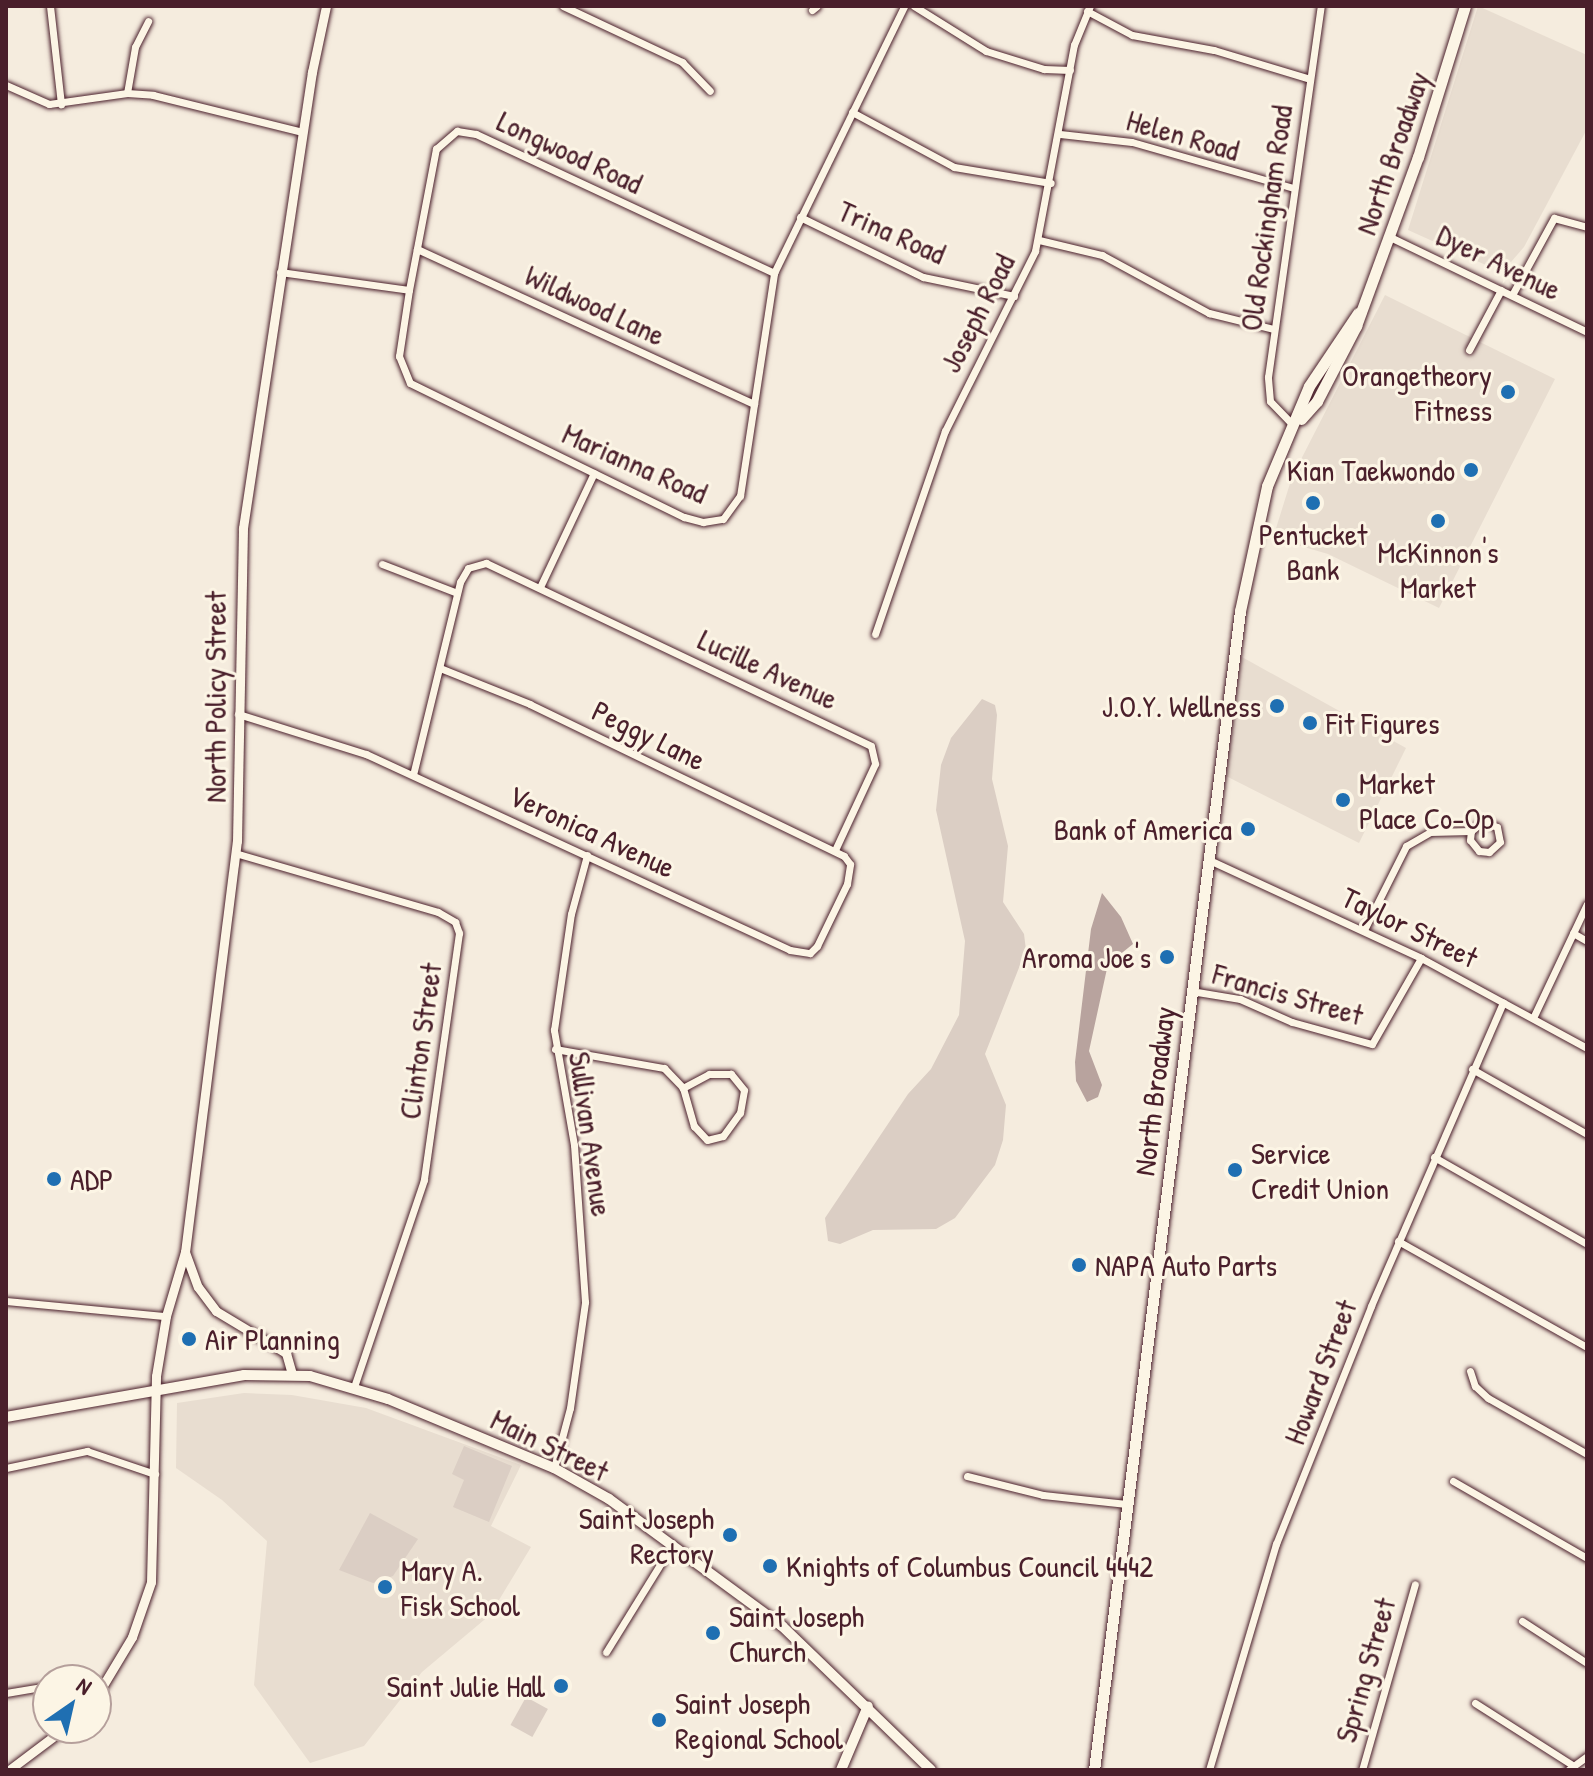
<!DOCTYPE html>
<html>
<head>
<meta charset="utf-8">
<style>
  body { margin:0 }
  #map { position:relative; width:1593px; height:1776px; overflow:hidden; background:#f5ecde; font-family:"Patrick Hand",sans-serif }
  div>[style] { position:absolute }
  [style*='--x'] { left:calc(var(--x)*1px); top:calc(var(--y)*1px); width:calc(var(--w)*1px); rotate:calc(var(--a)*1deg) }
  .built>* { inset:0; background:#e8ddd0 }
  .green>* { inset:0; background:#dbcec4; transform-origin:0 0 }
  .water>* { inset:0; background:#b8a39e }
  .roads { filter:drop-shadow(0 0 2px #4a1f2b) drop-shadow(0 0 2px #4a1f2b) }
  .minor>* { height:7px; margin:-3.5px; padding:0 3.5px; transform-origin:3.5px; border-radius:3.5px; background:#fcf5e5 }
  .tertiary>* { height:9px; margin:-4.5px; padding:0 4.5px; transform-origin:4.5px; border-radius:4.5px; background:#fcf5e5 }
  .secondary>* { height:10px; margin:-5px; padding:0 5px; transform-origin:5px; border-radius:5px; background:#fcf5e5 }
  .primary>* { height:11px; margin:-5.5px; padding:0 5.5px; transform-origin:5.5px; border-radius:5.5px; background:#fcf5e5 }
  .dots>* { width:22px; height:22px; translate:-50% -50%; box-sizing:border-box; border:4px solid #fcf5e5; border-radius:50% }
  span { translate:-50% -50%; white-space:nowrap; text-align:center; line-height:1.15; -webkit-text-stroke:6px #fcf5e5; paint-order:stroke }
  .street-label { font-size:30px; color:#4a1f2b }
  .poi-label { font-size:30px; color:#4a1f2b }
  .right { translate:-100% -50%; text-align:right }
  .left { translate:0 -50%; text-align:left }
  .frame { position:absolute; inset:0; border:8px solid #4a1f2b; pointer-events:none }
  .north { position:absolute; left:32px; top:1664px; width:80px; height:80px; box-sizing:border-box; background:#fcf5e5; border:2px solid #b59f9b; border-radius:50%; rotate:34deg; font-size:22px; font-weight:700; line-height:32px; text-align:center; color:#4a1f2b }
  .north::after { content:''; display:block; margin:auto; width:28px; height:36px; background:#1f6fb2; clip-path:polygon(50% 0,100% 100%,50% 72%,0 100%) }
</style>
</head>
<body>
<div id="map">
  <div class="built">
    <div style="clip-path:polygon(1478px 6px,1587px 55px,1587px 129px,1524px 247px,1511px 262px,1488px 266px,1408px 230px)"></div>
    <div style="clip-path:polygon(1385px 295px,1555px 379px,1439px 608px,1328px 554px,1273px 538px,1292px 477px)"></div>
    <div style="clip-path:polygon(1233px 652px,1406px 748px,1359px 843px,1218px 772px)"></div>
    <div style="clip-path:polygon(244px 1393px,292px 1395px,366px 1408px,521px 1465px,491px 1526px,531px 1547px,490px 1615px,422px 1672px,364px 1746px,310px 1763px,254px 1685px,267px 1541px,222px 1500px,176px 1468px,177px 1403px)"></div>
  </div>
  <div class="green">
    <div style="clip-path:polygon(982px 699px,995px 705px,997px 715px,992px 779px,1008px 846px,1003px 902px,1024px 934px,1026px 950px,985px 1054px,1006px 1105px,1003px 1140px,995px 1165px,955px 1218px,936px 1229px,873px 1230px,840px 1244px,828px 1241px,825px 1218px,908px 1094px,931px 1069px,959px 1015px,965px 941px,936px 810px,941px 765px,951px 738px)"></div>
    <div style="clip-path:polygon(464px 1446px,512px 1466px,489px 1522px,453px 1507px,464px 1480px,452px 1474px)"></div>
    <div style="clip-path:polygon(370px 1513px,418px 1539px,393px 1576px,373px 1583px,339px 1570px)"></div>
    <div style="left:526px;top:1697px;width:25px;height:32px;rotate:29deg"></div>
  </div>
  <div class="water">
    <div style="clip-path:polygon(1102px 893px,1121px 917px,1133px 944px,1108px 964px,1089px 1051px,1102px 1085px,1098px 1097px,1087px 1102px,1076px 1081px,1075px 1062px,1091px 929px)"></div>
  </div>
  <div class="roads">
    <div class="minor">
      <div style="--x:50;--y:6;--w:99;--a:83.6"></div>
      <div style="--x:563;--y:6;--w:132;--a:25.2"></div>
      <div style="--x:682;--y:62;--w:40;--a:46"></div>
      <div style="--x:914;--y:6;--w:85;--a:32"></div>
      <div style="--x:986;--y:51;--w:61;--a:17.2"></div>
      <div style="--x:1044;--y:69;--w:26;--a:2"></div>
      <div style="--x:812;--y:10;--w:6;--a:-39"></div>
      <div style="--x:1087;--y:11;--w:51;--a:28.1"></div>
      <div style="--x:1132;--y:35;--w:83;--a:10.4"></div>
      <div style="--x:1214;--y:50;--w:100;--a:16.8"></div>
      <div style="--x:6;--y:85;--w:47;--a:23.8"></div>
      <div style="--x:49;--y:104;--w:79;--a:-8"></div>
      <div style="--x:127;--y:93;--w:26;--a:4"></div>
      <div style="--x:153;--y:95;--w:154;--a:13.9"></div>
      <div style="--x:127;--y:93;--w:47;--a:-80.1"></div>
      <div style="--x:135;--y:47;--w:29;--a:-63"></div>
      <div style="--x:852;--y:112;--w:116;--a:28.3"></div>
      <div style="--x:954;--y:167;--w:98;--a:9.4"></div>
      <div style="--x:1060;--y:134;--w:72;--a:6.3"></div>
      <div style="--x:1132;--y:142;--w:167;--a:15.9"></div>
      <div style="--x:800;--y:217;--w:137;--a:26"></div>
      <div style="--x:923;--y:277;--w:93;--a:11.8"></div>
      <div style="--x:1390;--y:237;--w:219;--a:25.7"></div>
      <div style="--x:1039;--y:240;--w:65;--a:13.4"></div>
      <div style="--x:1102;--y:255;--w:122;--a:28.5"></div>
      <div style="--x:1209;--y:313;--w:66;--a:14"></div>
      <div style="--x:417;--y:249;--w:371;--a:24.7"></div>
      <div style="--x:280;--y:272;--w:130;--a:7.9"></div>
      <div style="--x:409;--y:290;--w:67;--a:98.6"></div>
      <div style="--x:399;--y:356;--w:29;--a:68"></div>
      <div style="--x:410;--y:383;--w:305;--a:26.1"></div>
      <div style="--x:684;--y:517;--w:20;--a:15"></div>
      <div style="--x:703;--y:522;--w:20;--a:-9"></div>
      <div style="--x:723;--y:519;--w:29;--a:-54"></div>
      <div style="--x:740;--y:496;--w:226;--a:-81.3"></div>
      <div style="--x:774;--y:273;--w:297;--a:-64"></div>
      <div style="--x:409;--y:290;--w:144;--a:-79.2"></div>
      <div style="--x:436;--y:149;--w:28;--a:-41"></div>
      <div style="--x:457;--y:131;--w:19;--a:9"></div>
      <div style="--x:476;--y:134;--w:329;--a:25"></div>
      <div style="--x:1512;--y:295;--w:88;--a:-61.4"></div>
      <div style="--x:1554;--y:218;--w:34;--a:15"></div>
      <div style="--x:1469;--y:350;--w:68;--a:-61.9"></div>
      <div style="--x:1293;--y:425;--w:33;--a:-134"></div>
      <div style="--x:1270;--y:401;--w:24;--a:-95"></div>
      <div style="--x:1268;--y:377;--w:375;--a:-81.9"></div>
      <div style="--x:382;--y:564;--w:80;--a:21.1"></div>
      <div style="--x:540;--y:587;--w:126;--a:-64.7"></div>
      <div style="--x:875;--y:634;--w:215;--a:-71"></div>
      <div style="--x:945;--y:431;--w:201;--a:-63.4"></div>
      <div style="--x:1035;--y:251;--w:210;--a:-79.3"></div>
      <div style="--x:1074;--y:45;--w:42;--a:-67.7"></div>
      <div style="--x:238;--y:714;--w:134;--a:17.4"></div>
      <div style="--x:366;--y:754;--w:467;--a:24.8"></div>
      <div style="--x:790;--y:950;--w:20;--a:9"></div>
      <div style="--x:810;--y:953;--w:10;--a:-45"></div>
      <div style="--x:817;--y:946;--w:69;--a:-64.2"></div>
      <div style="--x:847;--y:884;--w:20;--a:-81"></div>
      <div style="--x:850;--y:864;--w:10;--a:-127"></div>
      <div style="--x:844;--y:856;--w:349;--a:-154.2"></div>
      <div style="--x:530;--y:704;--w:97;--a:-158.2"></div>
      <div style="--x:413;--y:775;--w:199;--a:-76.3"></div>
      <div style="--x:460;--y:582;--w:16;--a:-60"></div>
      <div style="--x:468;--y:568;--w:19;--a:-16"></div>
      <div style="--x:486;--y:563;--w:426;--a:25.4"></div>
      <div style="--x:871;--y:746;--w:18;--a:77"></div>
      <div style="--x:875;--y:764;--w:95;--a:114.9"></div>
      <div style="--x:235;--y:853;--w:211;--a:16.2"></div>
      <div style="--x:438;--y:912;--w:20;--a:30"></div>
      <div style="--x:455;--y:922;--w:12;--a:70"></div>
      <div style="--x:459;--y:933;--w:249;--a:98.1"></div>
      <div style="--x:424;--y:1180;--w:219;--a:108.7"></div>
      <div style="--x:1207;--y:859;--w:236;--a:24.8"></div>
      <div style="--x:1421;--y:958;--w:189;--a:28.5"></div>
      <div style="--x:1364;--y:930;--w:94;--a:-63.4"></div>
      <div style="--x:1406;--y:846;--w:28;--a:-30"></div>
      <div style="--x:1430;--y:832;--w:41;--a:-1.4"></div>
      <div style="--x:1471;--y:831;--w:16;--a:-40"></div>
      <div style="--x:1483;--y:821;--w:15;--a:23"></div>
      <div style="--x:1497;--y:827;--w:15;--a:79"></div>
      <div style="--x:1500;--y:842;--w:15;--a:138"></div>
      <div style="--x:1489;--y:852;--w:10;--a:-174"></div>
      <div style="--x:1479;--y:851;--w:14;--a:-129"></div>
      <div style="--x:1470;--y:840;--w:9;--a:-84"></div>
      <div style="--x:1573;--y:933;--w:16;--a:30"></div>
      <div style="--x:1191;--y:991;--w:50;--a:9.3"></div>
      <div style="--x:1240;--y:999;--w:57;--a:23.9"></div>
      <div style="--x:1292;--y:1022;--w:83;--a:15.4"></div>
      <div style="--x:1372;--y:1044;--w:99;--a:-60.3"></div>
      <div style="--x:1533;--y:1018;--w:126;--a:-64.7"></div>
      <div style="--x:555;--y:1049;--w:111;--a:9.9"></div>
      <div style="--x:664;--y:1068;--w:28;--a:46"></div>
      <div style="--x:683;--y:1088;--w:40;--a:74"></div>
      <div style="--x:694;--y:1126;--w:19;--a:47"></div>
      <div style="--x:707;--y:1140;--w:16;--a:-14"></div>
      <div style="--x:723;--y:1136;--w:29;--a:-54"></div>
      <div style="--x:740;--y:1113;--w:23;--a:-80"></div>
      <div style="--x:744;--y:1090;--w:21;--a:-129"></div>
      <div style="--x:731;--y:1074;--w:22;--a:180"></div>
      <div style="--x:709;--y:1074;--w:30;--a:152"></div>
      <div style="--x:1472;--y:1069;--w:132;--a:29.5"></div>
      <div style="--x:1434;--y:1157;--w:176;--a:29.6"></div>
      <div style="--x:1398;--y:1241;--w:217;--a:29.3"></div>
      <div style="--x:6;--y:1301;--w:161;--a:5.4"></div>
      <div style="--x:1470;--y:1371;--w:16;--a:72"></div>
      <div style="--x:1475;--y:1386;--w:18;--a:43"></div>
      <div style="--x:1488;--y:1398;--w:114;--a:29.5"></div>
      <div style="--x:6;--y:1468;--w:83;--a:-11.9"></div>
      <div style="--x:87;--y:1451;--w:72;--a:18.7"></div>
      <div style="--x:554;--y:1468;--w:62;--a:-75.1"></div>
      <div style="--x:570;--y:1408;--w:107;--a:-81.9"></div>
      <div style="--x:585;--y:1302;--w:157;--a:-94"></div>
      <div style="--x:574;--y:1145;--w:117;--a:-99.9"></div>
      <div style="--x:554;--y:1030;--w:117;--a:-81.7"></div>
      <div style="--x:571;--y:914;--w:61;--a:-74.8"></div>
      <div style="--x:967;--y:1476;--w:78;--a:14"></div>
      <div style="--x:1043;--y:1495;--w:84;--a:6.1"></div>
      <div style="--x:1453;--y:1481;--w:155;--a:29.9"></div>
      <div style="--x:1522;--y:1621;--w:77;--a:32.9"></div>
      <div style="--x:606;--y:1652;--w:126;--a:-58.3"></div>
      <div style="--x:6;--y:1693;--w:43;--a:-9.5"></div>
      <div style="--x:1475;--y:1703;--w:117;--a:32.5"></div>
      <div style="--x:1209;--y:1770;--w:236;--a:-73.5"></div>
      <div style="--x:1276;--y:1544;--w:256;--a:-68.2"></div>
      <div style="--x:1371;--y:1306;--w:331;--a:-66.5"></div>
      <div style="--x:1362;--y:1770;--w:193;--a:-74.1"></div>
      <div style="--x:1568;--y:1770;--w:24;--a:-36"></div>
    </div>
    <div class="tertiary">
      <div style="--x:185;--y:1252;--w:37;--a:70"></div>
      <div style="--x:198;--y:1287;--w:30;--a:53"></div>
      <div style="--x:216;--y:1311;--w:82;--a:31"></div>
      <div style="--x:286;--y:1353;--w:22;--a:74"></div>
      <div style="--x:96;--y:1697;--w:70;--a:-59"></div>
      <div style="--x:132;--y:1637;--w:58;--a:-70.9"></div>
      <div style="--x:151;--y:1582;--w:206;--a:-88.6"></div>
      <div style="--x:156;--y:1376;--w:61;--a:-80.5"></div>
      <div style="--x:166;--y:1316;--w:67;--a:-73.5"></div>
      <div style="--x:185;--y:1252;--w:414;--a:-82.8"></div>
      <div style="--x:237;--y:841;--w:313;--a:-88.9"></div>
      <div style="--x:243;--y:528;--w:461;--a:-81.4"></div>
      <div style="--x:312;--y:72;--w:67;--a:-78"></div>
      <div style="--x:9;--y:1770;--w:70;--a:-36.9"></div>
    </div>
    <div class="secondary">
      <div style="--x:6;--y:1417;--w:242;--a:-10"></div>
      <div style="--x:244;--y:1375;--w:66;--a:0.9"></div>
      <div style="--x:310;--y:1376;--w:81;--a:16.4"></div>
      <div style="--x:388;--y:1399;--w:180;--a:22.6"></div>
      <div style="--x:554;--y:1468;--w:63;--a:29.4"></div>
      <div style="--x:609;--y:1499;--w:215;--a:36.3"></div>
      <div style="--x:782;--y:1626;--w:207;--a:44"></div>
      <div style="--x:841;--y:1770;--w:69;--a:-67.1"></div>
    </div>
    <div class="primary">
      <div style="--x:1301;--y:419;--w:24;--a:-48"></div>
      <div style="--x:1317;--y:401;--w:85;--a:-62.5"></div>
      <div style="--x:1356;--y:326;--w:180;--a:-69.9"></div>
      <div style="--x:1418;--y:157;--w:158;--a:-72.7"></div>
      <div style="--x:1094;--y:1770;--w:1168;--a:-82.82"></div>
      <div style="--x:1240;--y:611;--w:128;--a:-77.8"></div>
      <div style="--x:1267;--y:486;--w:108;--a:-67.2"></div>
      <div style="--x:1309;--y:386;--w:88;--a:-56.1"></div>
    </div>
  </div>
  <div class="dots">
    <div style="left:1508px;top:392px;background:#1f6fb2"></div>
    <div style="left:1471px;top:470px;background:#1f6fb2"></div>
    <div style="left:1313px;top:503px;background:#1f6fb2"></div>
    <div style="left:1438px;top:521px;background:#1f6fb2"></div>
    <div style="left:1277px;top:706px;background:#1f6fb2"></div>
    <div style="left:1310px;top:723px;background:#1f6fb2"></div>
    <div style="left:1343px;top:800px;background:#1f6fb2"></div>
    <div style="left:1248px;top:829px;background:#1f6fb2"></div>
    <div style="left:1167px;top:957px;background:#1f6fb2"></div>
    <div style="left:1235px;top:1170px;background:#1f6fb2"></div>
    <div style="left:54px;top:1179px;background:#1f6fb2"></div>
    <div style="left:1079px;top:1265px;background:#1f6fb2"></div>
    <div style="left:189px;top:1339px;background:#1f6fb2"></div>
    <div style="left:730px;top:1535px;background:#1f6fb2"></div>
    <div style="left:770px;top:1566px;background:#1f6fb2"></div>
    <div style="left:385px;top:1587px;background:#1f6fb2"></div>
    <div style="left:713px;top:1633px;background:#1f6fb2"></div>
    <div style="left:561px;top:1686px;background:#1f6fb2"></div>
    <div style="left:659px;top:1720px;background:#1f6fb2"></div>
  </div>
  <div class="street-label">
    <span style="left:1183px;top:135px;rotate:16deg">Helen Road</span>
    <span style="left:570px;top:152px;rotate:25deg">Longwood Road</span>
    <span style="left:1392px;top:153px;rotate:-71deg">North Broadway</span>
    <span style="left:1266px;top:218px;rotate:-82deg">Old Rockingham Road</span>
    <span style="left:892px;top:232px;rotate:24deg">Trina Road</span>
    <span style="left:1499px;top:262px;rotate:26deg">Dyer Avenue</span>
    <span style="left:595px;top:305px;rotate:25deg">Wildwood Lane</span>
    <span style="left:977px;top:313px;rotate:-63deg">Joseph Road</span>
    <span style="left:635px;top:463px;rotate:24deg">Marianna Road</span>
    <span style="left:768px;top:669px;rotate:25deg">Lucille Avenue</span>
    <span style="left:215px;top:697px;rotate:-90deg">North Policy Street</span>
    <span style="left:649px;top:735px;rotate:26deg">Peggy Lane</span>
    <span style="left:592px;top:831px;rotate:25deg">Veronica Avenue</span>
    <span style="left:1410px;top:927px;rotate:26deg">Taylor Street</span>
    <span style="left:1288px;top:994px;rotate:16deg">Francis Street</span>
    <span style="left:420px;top:1041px;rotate:-82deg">Clinton Street</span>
    <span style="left:1154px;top:1091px;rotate:-83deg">North Broadway</span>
    <span style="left:591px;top:1134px;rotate:82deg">Sullivan Avenue</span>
    <span style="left:1320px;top:1372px;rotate:-69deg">Howard Street</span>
    <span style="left:550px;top:1445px;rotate:26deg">Main Street</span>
    <span style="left:1365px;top:1670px;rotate:-74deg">Spring Street</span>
  </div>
  <div class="poi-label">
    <span class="right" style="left:1492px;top:392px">Orangetheory<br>Fitness</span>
    <span class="right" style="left:1455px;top:470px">Kian Taekwondo</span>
    <span style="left:1313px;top:551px">Pentucket<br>Bank</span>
    <span style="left:1438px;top:569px">McKinnon's<br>Market</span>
    <span class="right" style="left:1261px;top:706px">J.O.Y. Wellness</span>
    <span class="left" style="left:1326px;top:723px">Fit Figures</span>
    <span class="left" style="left:1359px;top:800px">Market<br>Place Co-Op</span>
    <span class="right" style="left:1232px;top:829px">Bank of America</span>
    <span class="right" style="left:1151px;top:957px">Aroma Joe's</span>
    <span class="left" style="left:1251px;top:1170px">Service<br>Credit Union</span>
    <span class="left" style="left:70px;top:1179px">ADP</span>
    <span class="left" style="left:1095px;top:1265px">NAPA Auto Parts</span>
    <span class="left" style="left:205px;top:1339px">Air Planning</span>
    <span class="right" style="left:714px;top:1535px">Saint Joseph<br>Rectory</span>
    <span class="left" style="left:786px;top:1566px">Knights of Columbus Council 4442</span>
    <span class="left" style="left:401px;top:1587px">Mary A.<br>Fisk School</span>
    <span class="left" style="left:729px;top:1633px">Saint Joseph<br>Church</span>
    <span class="right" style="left:545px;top:1686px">Saint Julie Hall</span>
    <span class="left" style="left:675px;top:1720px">Saint Joseph<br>Regional School</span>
  </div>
  <div class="frame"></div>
  <div class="north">N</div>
</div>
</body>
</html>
